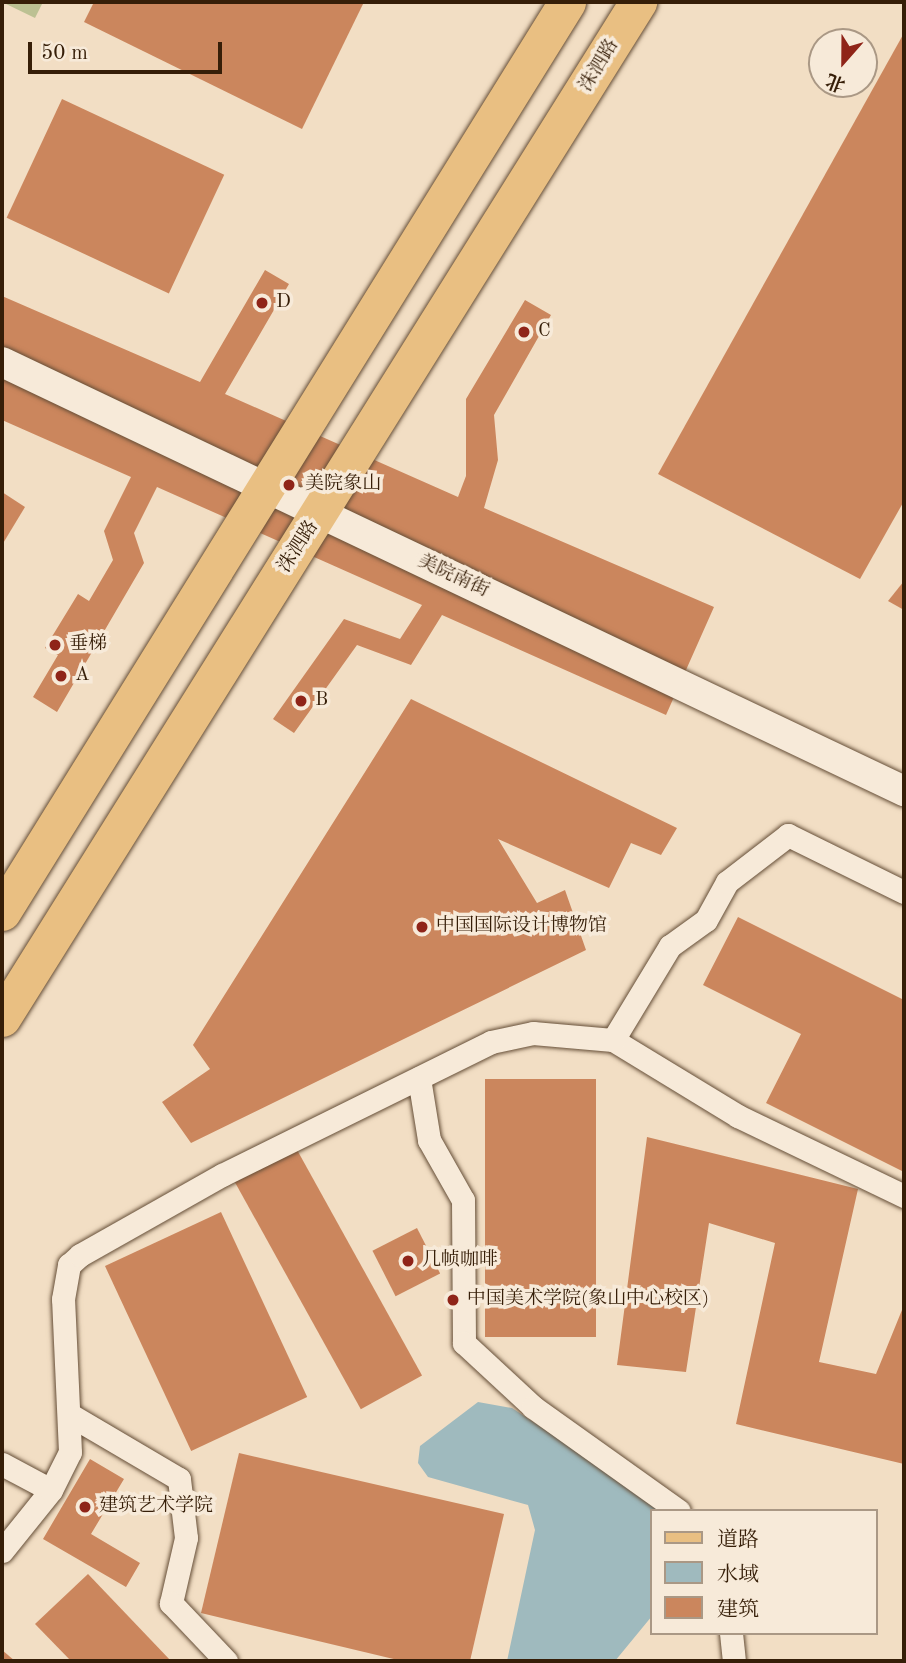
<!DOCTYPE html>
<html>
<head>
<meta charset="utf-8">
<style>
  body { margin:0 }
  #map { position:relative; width:906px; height:1663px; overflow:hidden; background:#f2dec4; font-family:"Old Standard TT","Noto Serif SC",serif }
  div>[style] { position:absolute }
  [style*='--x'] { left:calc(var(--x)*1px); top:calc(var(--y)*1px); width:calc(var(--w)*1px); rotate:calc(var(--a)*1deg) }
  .green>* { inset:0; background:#bcc193 }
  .water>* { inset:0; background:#9fbabe }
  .building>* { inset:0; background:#cb865d; transform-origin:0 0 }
  .roads { filter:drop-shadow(0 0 2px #654e37) drop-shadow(0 0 2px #654e37) }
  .minor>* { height:23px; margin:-11.5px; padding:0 11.5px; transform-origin:11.5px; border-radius:11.5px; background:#f7ead9 }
  .tertiary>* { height:30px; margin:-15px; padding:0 15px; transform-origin:15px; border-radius:15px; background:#f7ead9 }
  .primary>* { height:37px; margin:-18.5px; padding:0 18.5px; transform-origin:18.5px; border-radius:18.5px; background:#e9bf82 }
  .dots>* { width:19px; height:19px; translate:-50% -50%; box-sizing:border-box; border:4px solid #f7ead9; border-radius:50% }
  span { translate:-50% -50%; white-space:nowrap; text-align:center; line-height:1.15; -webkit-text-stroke:7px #f7ead9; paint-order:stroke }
  .street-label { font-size:19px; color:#361e08 }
  .poi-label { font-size:19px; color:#361e08 }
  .left { translate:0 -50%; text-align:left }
  .frame { position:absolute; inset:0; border:4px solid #361e08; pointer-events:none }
  .legend { position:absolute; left:650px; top:1509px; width:228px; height:126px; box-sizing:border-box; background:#f7ead9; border:2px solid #aa9885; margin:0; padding:9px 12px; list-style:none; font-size:21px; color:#361e08 }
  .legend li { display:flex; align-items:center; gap:14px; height:35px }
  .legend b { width:35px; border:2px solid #aa9885 }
  .north { position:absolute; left:808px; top:28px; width:70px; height:70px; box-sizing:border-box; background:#f7ead9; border:2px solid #aa9885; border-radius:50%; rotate:201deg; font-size:19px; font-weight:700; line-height:28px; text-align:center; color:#361e08 }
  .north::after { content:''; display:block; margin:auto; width:24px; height:32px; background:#8f2418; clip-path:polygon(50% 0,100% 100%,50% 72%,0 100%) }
  .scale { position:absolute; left:28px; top:42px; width:194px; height:32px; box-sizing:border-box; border:4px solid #361e08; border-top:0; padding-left:9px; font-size:21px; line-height:24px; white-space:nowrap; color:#361e08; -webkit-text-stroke:5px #f7ead9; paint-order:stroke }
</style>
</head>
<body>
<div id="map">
  <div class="green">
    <div style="clip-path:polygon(2px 2px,43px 2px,35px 18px)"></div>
  </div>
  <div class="water">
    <div style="clip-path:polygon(478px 1402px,512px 1408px,656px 1503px,652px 1616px,615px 1661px,507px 1661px,535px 1530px,528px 1505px,428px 1477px,418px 1463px,420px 1446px)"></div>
  </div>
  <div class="building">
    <div style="clip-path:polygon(94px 2px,364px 2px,302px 129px,84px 22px)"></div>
    <div style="clip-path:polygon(904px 33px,904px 501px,860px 579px,658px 474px)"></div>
    <div style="left:62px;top:99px;width:179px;height:131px;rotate:25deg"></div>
    <div style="clip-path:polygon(265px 270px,289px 284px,225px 394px,458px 497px,466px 476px,466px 399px,525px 300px,551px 315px,494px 415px,498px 460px,484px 508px,714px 607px,666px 715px,442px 615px,411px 665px,357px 645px,294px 733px,273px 719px,344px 619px,400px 639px,422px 605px,157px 487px,134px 533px,144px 563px,57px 712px,33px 697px,58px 655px,45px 648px,78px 594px,89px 601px,113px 560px,104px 531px,131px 477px,2px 420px,2px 296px,200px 382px)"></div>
    <div style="clip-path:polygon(2px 492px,25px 507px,2px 545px)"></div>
    <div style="clip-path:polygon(904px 581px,904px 610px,888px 601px)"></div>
    <div style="clip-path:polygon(411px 699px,677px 828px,661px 855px,631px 843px,609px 888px,498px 839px,537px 903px,565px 890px,586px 950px,191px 1143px,162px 1102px,210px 1069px,193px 1045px)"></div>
    <div style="clip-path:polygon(738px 917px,904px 1000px,904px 1172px,766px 1103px,801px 1034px,703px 985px)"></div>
    <div style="left:485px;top:1079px;width:111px;height:258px"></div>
    <div style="clip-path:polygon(647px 1137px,858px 1189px,819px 1362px,876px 1374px,904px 1305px,904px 1464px,736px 1424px,775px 1243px,709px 1223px,686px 1372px,617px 1365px)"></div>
    <div style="left:296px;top:1148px;width:260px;height:70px;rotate:61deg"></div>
    <div style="left:221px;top:1212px;width:204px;height:128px;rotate:65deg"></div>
    <div style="left:417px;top:1228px;width:51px;height:50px;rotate:63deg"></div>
    <div style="clip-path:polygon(239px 1453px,504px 1514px,470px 1661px,402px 1661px,201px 1613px)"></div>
    <div style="clip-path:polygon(90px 1459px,124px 1479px,91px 1534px,140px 1563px,126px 1587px,43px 1539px)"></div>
    <div style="clip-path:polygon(88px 1574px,171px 1661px,71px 1661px,35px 1624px)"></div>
    <div style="clip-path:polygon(2px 1650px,15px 1661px,2px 1661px)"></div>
  </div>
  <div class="roads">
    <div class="minor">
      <div style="--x:613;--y:1040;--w:146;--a:31.3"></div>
      <div style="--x:738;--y:1116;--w:184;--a:25.7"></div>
      <div style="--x:419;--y:1078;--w:63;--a:80.8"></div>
      <div style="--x:429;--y:1140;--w:69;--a:60.5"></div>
      <div style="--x:463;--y:1200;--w:143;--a:89.6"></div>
      <div style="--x:464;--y:1343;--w:94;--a:42.8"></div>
      <div style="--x:533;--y:1407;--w:179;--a:35.5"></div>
      <div style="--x:72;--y:1416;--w:124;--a:30.5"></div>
      <div style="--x:179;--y:1479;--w:59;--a:83.2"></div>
      <div style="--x:186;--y:1538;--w:67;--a:103"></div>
      <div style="--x:171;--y:1603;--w:80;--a:46.5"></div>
      <div style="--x:2;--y:1464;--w:55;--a:28"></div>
      <div style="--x:2;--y:1551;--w:78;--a:-51.2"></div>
      <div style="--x:51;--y:1490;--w:42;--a:-63.4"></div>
      <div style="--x:70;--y:1452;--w:153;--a:-92.6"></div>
      <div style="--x:63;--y:1299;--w:35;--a:-80"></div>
      <div style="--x:69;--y:1265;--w:15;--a:-42"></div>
      <div style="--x:80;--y:1255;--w:163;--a:-29.4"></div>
      <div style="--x:222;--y:1175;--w:300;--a:-26.3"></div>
      <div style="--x:491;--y:1042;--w:43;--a:-12.1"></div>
      <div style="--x:533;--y:1033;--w:80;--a:5"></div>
      <div style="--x:613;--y:1040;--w:110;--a:-58.8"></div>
      <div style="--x:670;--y:946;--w:44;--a:-35.8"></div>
      <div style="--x:706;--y:920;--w:43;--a:-61.1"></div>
      <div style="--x:727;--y:882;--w:77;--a:-37.6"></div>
      <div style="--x:788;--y:835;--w:129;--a:26.2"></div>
      <div style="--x:731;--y:1633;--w:28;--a:84"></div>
    </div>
    <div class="tertiary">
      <div style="--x:2;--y:362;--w:999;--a:25.44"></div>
    </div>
    <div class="primary">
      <div style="--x:2;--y:912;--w:1071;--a:-58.16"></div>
      <div style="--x:2;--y:1018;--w:1199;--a:-57.95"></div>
    </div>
  </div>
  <div class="dots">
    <div style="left:262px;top:303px;background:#8f2418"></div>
    <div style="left:524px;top:332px;background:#8f2418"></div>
    <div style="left:289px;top:485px;background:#8f2418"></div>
    <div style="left:55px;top:645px;background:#8f2418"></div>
    <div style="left:61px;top:676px;background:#8f2418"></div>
    <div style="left:301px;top:701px;background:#8f2418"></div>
    <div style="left:422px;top:927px;background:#8f2418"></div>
    <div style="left:408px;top:1261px;background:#8f2418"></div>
    <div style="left:453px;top:1300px;background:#8f2418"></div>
    <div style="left:85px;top:1507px;background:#8f2418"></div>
  </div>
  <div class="street-label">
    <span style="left:600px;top:66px;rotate:-59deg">洙泗路</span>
    <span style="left:299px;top:547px;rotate:-57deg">洙泗路</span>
    <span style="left:453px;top:577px;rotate:25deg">美院南街</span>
  </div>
  <div class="poi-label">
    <span class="left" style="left:276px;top:303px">D</span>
    <span class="left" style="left:538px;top:332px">C</span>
    <span class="left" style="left:305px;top:485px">美院象山</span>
    <span class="left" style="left:69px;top:645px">垂梯</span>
    <span class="left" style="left:75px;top:676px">A</span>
    <span class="left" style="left:315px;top:701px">B</span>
    <span class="left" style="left:436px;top:927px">中国国际设计博物馆</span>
    <span class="left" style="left:422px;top:1261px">几帧咖啡</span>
    <span class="left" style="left:467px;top:1300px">中国美术学院(象山中心校区)</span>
    <span class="left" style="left:99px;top:1507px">建筑艺术学院</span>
  </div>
  <div class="frame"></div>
  <ul class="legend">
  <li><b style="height:9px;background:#e9bf82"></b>道路</li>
  <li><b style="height:19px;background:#9fbabe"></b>水域</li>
  <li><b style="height:19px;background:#cb865d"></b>建筑</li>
  </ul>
  <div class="north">北</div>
  <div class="scale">50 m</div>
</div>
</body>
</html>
